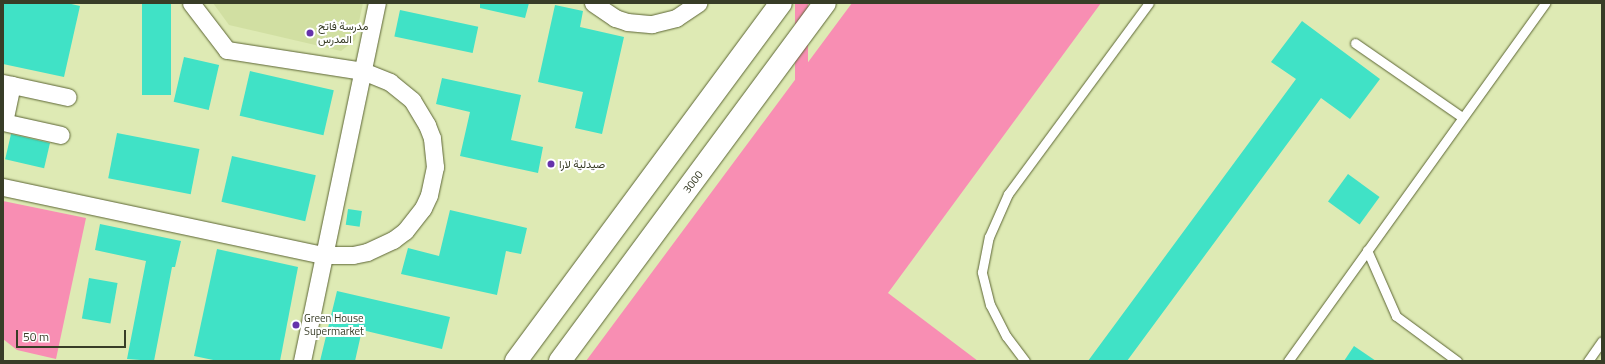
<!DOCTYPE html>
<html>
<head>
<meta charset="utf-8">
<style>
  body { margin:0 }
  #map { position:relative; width:1605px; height:364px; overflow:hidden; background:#deeab4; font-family:"Titillium Web",Vazirmatn,sans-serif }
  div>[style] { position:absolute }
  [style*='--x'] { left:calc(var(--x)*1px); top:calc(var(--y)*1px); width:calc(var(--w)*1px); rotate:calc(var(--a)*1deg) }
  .built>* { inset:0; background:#d1dfa2 }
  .green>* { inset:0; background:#f88eb3; transform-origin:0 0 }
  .building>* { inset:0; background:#40e2c6; transform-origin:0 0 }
  .roads { filter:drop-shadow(0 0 1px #5c6534) drop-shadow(0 0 1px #5c6534) }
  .service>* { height:9px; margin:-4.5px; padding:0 4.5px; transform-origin:4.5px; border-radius:4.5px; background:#fff }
  .minor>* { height:17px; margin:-8.5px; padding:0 8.5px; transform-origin:8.5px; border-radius:8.5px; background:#fff }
  .tertiary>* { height:22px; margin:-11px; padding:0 11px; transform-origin:11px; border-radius:11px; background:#fff }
  .dots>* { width:11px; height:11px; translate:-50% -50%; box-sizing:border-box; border:2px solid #fff; border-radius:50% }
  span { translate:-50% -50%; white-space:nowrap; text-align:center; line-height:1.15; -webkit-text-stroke:4px #fff; paint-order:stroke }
  .poi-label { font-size:11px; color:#383d27 }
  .left { translate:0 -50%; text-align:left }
  .street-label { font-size:11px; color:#383d27 }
  .frame { position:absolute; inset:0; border:4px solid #383d27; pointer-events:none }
  .scale { position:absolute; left:16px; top:330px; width:110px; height:18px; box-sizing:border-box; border:2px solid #383d27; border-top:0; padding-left:5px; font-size:12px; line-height:14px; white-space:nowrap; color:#383d27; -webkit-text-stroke:3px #fff; paint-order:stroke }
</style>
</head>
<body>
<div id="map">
  <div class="built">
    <div style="clip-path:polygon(213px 3px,363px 3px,355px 40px,341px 51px,229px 25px)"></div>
  </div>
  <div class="green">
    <div style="left:795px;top:3px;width:13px;height:445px"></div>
    <div style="clip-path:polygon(852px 3px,1101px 3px,888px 293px,978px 361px,586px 361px)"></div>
    <div style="clip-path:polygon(3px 201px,86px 218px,56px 359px,17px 350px,3px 339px)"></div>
  </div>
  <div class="building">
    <div style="clip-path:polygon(3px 3px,67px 3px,80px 6px,64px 77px,3px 64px)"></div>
    <div style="left:142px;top:3px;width:29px;height:92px"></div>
    <div style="clip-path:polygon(480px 3px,529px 3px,525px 18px,480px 8px)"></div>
    <div style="clip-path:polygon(555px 5px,583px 11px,580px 27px,624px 37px,602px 134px,575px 128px,583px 92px,538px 82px)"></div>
    <div style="left:400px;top:10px;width:80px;height:27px;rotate:12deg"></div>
    <div style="clip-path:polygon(1302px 21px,1380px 79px,1350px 119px,1321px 98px,1127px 361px,1088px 361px,1296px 79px,1271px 62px)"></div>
    <div style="left:184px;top:57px;width:36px;height:46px;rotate:13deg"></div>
    <div style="left:250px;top:71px;width:86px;height:46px;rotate:13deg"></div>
    <div style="clip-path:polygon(442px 78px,521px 95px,511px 140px,543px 147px,538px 173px,460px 156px,470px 112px,436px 104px)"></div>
    <div style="left:117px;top:133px;width:84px;height:46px;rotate:11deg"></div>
    <div style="left:11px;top:134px;width:40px;height:26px;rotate:13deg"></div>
    <div style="left:232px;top:156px;width:86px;height:47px;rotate:13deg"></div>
    <div style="left:1348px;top:174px;width:39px;height:34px;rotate:36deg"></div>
    <div style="left:348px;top:209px;width:14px;height:16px;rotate:8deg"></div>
    <div style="clip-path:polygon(450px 210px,527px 228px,521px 254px,506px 251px,497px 295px,401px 274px,408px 248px,439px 256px)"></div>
    <div style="clip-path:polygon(100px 224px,181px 241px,175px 267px,172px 267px,154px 361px,127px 359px,146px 261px,95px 250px)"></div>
    <div style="clip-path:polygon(217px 249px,298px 267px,280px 361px,218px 361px,194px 356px)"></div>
    <div style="left:89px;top:278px;width:29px;height:41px;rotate:10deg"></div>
    <div style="clip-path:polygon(337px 291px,450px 317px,442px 349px,362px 330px,355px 361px,320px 361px)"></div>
    <div style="clip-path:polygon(1354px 346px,1376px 361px,1344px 361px)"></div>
  </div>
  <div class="roads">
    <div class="service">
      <div style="--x:1355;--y:43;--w:130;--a:34.7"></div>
      <div style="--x:1367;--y:250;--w:72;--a:66.3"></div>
      <div style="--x:1396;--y:316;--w:76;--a:36.4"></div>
      <div style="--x:1025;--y:361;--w:31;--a:-127"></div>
      <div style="--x:1006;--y:336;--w:35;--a:-117"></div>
      <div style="--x:990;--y:305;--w:34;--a:-104"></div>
      <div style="--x:982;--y:272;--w:36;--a:-79"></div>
      <div style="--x:989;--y:237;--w:47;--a:-66.2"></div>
      <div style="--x:1008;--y:194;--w:237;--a:-53.6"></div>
      <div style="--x:1288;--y:361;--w:441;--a:-54.3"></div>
      <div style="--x:1588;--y:361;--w:24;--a:-55"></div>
    </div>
    <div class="minor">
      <div style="--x:593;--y:3;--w:27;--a:34"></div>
      <div style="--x:615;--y:18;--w:13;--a:18"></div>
      <div style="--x:627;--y:22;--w:25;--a:5"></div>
      <div style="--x:652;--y:24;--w:25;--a:-14"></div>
      <div style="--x:676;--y:18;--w:27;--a:-34"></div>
      <div style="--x:3;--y:83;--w:66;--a:12.2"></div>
      <div style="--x:3;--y:122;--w:59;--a:12.6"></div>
      <div style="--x:4;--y:122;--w:38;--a:-78"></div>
      <div style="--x:3;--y:187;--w:328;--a:12"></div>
      <div style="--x:324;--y:255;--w:29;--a:0"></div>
      <div style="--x:353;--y:255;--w:14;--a:-12"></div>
      <div style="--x:367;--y:252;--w:29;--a:-25"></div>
      <div style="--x:393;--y:240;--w:15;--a:-37"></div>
      <div style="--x:405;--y:231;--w:29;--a:-52"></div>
      <div style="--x:423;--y:208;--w:14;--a:-65"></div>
      <div style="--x:429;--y:195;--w:29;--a:-78"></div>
      <div style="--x:435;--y:167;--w:29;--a:-96"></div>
      <div style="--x:432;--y:138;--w:14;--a:-111"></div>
      <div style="--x:427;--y:125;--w:29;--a:-121"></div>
      <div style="--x:412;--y:100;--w:28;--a:-141"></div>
      <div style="--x:390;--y:82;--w:29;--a:-158"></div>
      <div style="--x:363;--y:71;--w:138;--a:-171.2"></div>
      <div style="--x:227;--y:50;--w:59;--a:-127.5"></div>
      <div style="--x:302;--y:361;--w:366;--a:-78.2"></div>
    </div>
    <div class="tertiary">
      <div style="--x:516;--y:361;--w:445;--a:-53.5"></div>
      <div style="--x:560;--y:361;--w:445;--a:-53.5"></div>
    </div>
  </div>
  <div class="dots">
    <div style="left:310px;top:33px;background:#6633ab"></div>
    <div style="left:551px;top:164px;background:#6633ab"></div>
    <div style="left:296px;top:325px;background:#6633ab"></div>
  </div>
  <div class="poi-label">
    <span class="left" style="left:318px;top:33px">مدرسة فاتح<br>المدرس</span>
    <span class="left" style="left:559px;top:164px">صيدلية لارا</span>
    <span class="left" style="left:304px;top:325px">Green House<br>Supermarket</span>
  </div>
  <div class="street-label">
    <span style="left:693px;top:182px;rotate:-53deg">3000</span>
  </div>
  <div class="frame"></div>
  <div class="scale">50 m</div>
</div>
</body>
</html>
